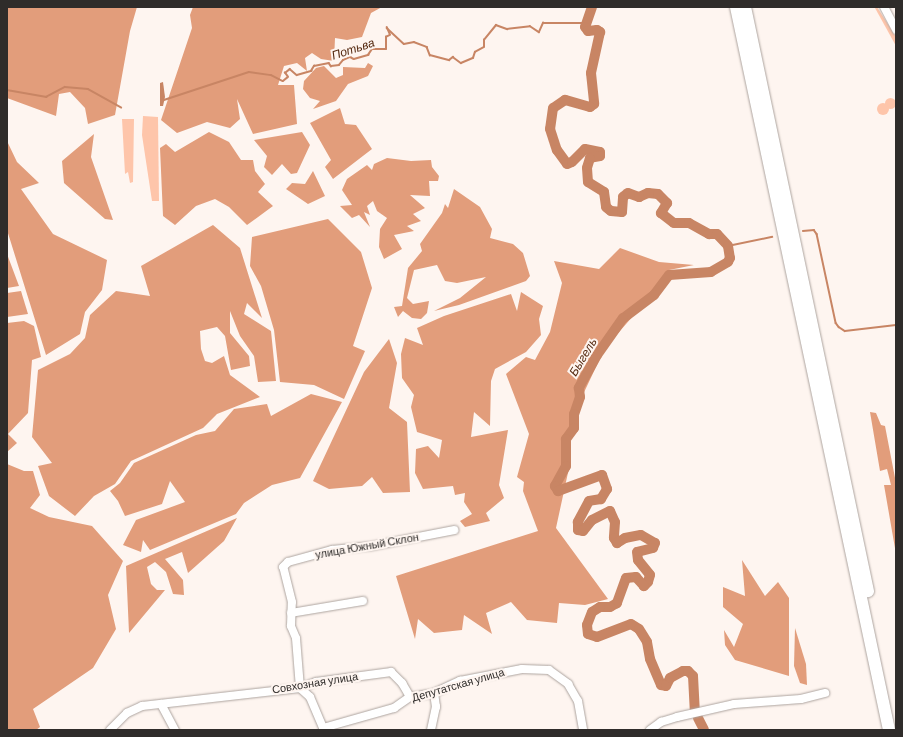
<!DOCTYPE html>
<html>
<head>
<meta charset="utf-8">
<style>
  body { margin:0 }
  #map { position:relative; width:903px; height:737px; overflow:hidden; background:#fef5f0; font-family:Barlow,sans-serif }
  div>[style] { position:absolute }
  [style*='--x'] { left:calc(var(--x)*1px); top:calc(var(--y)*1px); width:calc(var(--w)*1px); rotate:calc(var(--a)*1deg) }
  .green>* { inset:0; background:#fec5aa }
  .round { border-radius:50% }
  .forest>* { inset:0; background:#e29d7b }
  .water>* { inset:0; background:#c88564 }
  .stream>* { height:1.5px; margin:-0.75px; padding:0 0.75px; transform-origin:0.75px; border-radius:0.75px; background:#c88564 }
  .river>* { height:10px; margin:-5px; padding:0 5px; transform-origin:5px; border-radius:5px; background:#c88564 }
  .roads { filter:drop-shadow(0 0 1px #ada49f) drop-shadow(0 0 1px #ada49f) }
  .minor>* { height:8px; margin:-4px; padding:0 4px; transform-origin:4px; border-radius:4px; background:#fff }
  .highway>* { height:12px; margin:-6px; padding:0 6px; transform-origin:6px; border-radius:6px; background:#fff }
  span { translate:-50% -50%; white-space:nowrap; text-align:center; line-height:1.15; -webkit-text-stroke:4px #fef5f0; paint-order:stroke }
  .street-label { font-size:11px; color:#2f2c2a }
  .water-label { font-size:12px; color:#53270e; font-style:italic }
  .frame { position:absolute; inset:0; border:8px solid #2f2c2a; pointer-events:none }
</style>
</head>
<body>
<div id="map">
  <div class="green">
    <div style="clip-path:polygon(877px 7px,896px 37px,896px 46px,875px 8px)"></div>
    <div class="round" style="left:884.5px;top:97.5px;width:11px;height:11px"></div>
    <div class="round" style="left:877px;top:103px;width:12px;height:12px"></div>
    <div style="clip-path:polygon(143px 116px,158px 117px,159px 201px,152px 201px,142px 135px)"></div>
    <div style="clip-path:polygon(122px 119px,134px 119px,133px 182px,130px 183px,128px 172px,125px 174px)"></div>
  </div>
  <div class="forest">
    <div style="clip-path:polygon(7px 7px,137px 7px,130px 31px,115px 115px,88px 124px,85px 108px,70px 92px,59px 94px,56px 116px,7px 98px)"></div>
    <div style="clip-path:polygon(193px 7px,382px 7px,371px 13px,362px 37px,347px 40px,335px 38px,334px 61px,321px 59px,312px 53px,305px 58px,307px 71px,297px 63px,284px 66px,278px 85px,294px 85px,297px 124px,253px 134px,237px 99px,240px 119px,230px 128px,207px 122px,177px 133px,161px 120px,192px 28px,190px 15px)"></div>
    <div style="clip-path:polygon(368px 63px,373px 66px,368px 76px,348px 84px,336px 101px,313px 109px,320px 101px,310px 98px,303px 89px,304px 81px,316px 68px,324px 66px,336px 78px,343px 75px,343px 67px,365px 68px)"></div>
    <div style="clip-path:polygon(340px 108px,345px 124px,356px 125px,372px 149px,333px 179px,325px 167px,331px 160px,310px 123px)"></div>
    <div style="clip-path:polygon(209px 132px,229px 142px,241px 160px,253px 160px,255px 171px,265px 184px,258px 192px,273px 206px,247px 225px,229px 207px,215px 199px,196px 206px,175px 225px,163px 216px,160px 148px,166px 144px,175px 152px)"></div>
    <div style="clip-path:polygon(302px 132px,310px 145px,297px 173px,291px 174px,282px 164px,272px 175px,264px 167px,267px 156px,254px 140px)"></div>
    <div style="clip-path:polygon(94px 134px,91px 157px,113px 220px,105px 219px,64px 183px,62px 161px)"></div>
    <div style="clip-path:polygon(7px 141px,17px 162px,39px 183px,21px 189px,53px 234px,107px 260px,102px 290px,85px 312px,80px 334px,46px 355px,7px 230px)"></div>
    <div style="clip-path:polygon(387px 158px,411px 161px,431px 160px,432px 167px,439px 176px,438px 181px,429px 181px,430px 196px,410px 195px,425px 208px,413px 214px,421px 221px,407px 226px,414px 231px,394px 235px,402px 249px,384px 259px,379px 247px,380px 229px,387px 218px,377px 211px,373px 201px,367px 206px,370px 215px,364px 212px,370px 227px,359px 215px,352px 218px,340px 206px,352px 205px,342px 190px,347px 179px,367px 165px,372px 170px,374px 164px)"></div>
    <div style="clip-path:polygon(313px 171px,325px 196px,308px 204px,286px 189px,292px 183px,305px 184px)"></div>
    <div style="clip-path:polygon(454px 189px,480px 207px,492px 229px,490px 238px,513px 244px,523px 253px,530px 276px,526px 281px,459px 305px,434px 311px,460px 298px,486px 277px,457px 283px,445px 281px,437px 265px,414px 270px,407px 298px,413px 304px,429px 301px,427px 313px,421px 319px,412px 318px,403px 311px,398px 317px,394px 307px,402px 306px,408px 268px,422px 251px,420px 244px,442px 213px,445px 204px,448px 208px)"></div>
    <div style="clip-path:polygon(328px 219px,361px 252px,372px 288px,353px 346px,365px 351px,344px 399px,314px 385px,280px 382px,274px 330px,261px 286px,250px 266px,252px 237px)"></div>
    <div style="clip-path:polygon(213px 225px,240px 248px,262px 318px,247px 303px,244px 314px,271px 331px,276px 381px,258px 382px,254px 356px,240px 336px,230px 311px,230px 333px,249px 356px,250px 366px,231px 370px,225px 336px,217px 327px,200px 331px,201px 349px,205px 361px,212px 363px,224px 356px,230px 375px,260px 397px,217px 414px,203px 428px,131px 461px,115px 484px,94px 496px,75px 516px,49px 496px,38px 466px,52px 463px,32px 437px,38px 370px,70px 354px,85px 338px,90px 315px,116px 291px,150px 296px,141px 266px)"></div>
    <div style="clip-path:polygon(620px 248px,659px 262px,694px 265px,669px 270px,655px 291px,605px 348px,578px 405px,568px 445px,569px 468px,556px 528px,608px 599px,585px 605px,559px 603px,557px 623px,527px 620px,511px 602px,486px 613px,492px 634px,464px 615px,462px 630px,434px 633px,418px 619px,415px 639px,396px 576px,538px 531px,523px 491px,524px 482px,517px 477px,529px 434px,506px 374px,526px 357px,535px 360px,550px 332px,562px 283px,554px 261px,599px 269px)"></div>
    <div style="clip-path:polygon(7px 254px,19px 286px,7px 288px)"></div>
    <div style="clip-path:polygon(21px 291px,28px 314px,7px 317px,7px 293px)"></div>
    <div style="clip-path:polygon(521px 292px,543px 306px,539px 319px,541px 335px,526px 352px,495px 369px,491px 381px,490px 426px,474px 412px,471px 437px,508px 430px,499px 485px,504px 498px,486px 513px,490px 521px,465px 527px,460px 521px,472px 514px,464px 502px,465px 493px,455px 495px,453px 486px,423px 489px,415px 473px,416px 449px,428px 446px,439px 458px,442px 440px,417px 432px,411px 407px,414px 395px,402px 378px,401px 354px,405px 338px,423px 345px,417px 328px,444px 316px,511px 294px,517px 311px)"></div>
    <div style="clip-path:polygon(24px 321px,34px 326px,41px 357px,32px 360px,28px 413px,8px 434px,17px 443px,7px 452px,7px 323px)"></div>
    <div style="clip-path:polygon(389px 339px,397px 363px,389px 408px,407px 422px,410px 492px,383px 493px,372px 477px,362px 486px,329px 489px,313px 481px,364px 372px)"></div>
    <div style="clip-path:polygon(311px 394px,342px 402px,300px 478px,272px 485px,244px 503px,236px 514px,150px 550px,143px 540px,141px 552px,123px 545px,136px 520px,185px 502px,170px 481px,162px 504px,125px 516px,118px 501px,110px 491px,120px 483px,134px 463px,196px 435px,215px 431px,234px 409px,267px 404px,271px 416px)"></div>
    <div style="clip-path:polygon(870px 412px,876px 413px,881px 425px,885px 426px,896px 483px,896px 554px,884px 485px,891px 485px,887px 469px,880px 471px)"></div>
    <div style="clip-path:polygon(7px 464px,24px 471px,33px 471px,40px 495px,30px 508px,49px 517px,92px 526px,123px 561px,108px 595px,116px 629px,93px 668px,33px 709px,40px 727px,36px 730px,7px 730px)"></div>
    <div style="clip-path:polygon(237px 518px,224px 541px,188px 573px,182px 552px,165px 559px,183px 580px,184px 595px,173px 594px,166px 572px,155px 562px,147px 567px,151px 584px,157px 590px,165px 590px,129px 633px,126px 566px)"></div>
    <div style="clip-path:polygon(742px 560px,765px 596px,778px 582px,789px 598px,789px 676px,735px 660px,725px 645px,724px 630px,734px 647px,743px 624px,723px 607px,723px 587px,745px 596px)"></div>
    <div style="clip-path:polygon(795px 628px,806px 664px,807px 685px,800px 683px,794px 666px)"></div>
  </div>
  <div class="water">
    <div style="clip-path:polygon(163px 82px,165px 97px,163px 106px,160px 106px,160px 83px)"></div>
  </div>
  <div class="stream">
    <div style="--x:7;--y:90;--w:40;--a:10"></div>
    <div style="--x:46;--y:97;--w:21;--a:-28"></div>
    <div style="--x:65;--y:87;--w:23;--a:5"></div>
    <div style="--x:88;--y:89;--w:38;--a:29"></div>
    <div style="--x:164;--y:100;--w:89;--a:-18.2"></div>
    <div style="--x:249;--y:72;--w:22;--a:8"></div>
    <div style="--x:271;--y:75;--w:13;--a:27"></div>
    <div style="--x:283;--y:81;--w:6;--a:-39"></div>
    <div style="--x:288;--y:77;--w:5;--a:-127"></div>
    <div style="--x:285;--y:73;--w:6;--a:-39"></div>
    <div style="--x:290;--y:69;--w:9;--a:41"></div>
    <div style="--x:297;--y:75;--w:15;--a:-16"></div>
    <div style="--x:311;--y:71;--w:6;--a:-59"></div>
    <div style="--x:314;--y:66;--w:15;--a:-11"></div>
    <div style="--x:329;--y:63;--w:4;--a:56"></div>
    <div style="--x:331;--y:66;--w:8;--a:-7"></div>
    <div style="--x:339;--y:65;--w:6;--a:-51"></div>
    <div style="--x:343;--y:60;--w:8;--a:-23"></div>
    <div style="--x:350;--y:57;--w:4;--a:27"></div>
    <div style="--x:354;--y:59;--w:15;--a:-16"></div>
    <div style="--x:368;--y:55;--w:7;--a:-56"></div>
    <div style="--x:372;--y:49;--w:14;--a:0"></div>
    <div style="--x:386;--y:49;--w:12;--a:-90"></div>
    <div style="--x:386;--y:37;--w:4;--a:-27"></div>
    <div style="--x:390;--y:35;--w:8;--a:-113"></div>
    <div style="--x:387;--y:28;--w:23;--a:43"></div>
    <div style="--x:404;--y:44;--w:10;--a:-11"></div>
    <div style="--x:414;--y:42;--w:14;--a:21"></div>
    <div style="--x:427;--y:47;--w:9;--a:69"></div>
    <div style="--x:430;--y:55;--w:20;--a:15"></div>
    <div style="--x:449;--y:60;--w:5;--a:-37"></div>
    <div style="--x:453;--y:57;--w:10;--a:37"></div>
    <div style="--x:461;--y:63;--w:13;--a:-23"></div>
    <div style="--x:473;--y:58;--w:6;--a:-72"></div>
    <div style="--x:475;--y:52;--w:10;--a:-29"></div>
    <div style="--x:484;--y:47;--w:7;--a:-90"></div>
    <div style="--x:484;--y:40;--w:19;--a:-51"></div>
    <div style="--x:496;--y:25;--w:12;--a:20"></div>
    <div style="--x:507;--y:29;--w:23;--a:-7"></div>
    <div style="--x:530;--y:26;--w:11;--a:34"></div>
    <div style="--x:539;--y:32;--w:10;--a:-66"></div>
    <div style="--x:543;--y:23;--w:43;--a:0"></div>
    <div style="--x:803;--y:231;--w:11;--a:-5"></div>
    <div style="--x:814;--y:230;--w:5;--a:53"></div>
    <div style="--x:817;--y:234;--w:91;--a:77.9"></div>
    <div style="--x:836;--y:323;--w:5;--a:53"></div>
    <div style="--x:839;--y:327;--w:7;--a:34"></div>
    <div style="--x:845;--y:331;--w:51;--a:-6.7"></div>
    <div style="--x:728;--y:246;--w:45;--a:-11.6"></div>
  </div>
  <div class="river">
    <div style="--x:592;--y:7;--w:21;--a:109"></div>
    <div style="--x:585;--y:27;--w:5;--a:53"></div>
    <div style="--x:588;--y:31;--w:9;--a:-6"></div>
    <div style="--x:597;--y:30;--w:4;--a:34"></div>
    <div style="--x:600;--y:32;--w:42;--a:102.4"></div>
    <div style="--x:591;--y:73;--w:31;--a:84"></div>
    <div style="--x:594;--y:104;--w:5;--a:143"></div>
    <div style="--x:590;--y:107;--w:26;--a:-164"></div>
    <div style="--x:565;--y:100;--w:14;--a:146"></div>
    <div style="--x:553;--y:108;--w:21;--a:98"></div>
    <div style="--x:550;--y:129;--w:22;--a:72"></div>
    <div style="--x:557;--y:150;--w:17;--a:54"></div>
    <div style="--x:567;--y:164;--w:5;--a:-22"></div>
    <div style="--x:572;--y:162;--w:18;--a:-45"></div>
    <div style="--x:585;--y:149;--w:15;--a:11"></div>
    <div style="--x:600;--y:152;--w:4;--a:90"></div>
    <div style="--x:600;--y:156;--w:10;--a:169"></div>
    <div style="--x:590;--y:158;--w:10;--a:107"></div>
    <div style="--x:587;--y:168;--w:14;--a:86"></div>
    <div style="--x:588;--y:182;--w:19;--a:32"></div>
    <div style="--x:604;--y:192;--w:15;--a:82"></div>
    <div style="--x:606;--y:207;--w:6;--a:39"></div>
    <div style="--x:611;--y:211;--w:11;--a:5"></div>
    <div style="--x:622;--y:212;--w:15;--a:-86"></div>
    <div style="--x:623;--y:197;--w:6;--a:-39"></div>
    <div style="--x:628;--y:193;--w:12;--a:20"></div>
    <div style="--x:639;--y:197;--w:10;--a:-24"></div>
    <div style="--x:648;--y:193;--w:10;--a:6"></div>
    <div style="--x:658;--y:194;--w:13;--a:45"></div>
    <div style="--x:667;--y:203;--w:12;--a:121"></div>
    <div style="--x:661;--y:213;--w:16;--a:38"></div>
    <div style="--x:674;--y:223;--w:15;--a:0"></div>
    <div style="--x:689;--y:223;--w:23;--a:29"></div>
    <div style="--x:709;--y:234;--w:8;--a:0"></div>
    <div style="--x:717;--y:234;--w:16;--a:47"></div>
    <div style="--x:728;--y:246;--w:12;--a:81"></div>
    <div style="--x:730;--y:258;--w:4;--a:117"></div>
    <div style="--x:728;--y:262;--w:20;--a:150"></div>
    <div style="--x:711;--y:272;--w:42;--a:175.9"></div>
    <div style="--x:669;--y:275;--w:25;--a:127"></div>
    <div style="--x:654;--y:295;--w:39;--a:143"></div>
    <div style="--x:623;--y:318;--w:45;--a:125.1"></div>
    <div style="--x:597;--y:355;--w:38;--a:119"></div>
    <div style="--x:579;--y:388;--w:9;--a:84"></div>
    <div style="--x:580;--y:397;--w:18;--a:109"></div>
    <div style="--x:574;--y:414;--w:14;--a:90"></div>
    <div style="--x:574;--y:428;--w:14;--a:126"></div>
    <div style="--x:566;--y:439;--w:27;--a:90"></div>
    <div style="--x:566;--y:466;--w:23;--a:119"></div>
    <div style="--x:555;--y:486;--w:6;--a:59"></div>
    <div style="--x:558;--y:491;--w:47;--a:-20"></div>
    <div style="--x:602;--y:475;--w:15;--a:70"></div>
    <div style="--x:607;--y:489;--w:12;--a:121"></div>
    <div style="--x:601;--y:499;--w:12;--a:171"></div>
    <div style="--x:589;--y:501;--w:24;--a:118"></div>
    <div style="--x:578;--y:522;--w:8;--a:90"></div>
    <div style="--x:578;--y:530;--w:5;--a:11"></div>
    <div style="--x:583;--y:531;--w:14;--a:-51"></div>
    <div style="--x:592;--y:520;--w:20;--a:-27"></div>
    <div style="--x:610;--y:511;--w:12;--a:66"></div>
    <div style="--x:615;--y:522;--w:16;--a:94"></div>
    <div style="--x:614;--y:538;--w:6;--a:59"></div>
    <div style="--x:617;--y:543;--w:9;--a:-32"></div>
    <div style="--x:625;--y:538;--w:16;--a:-11"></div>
    <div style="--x:641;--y:535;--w:16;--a:30"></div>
    <div style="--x:655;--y:543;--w:5;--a:112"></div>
    <div style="--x:653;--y:548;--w:16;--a:166"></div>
    <div style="--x:637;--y:552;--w:8;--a:83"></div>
    <div style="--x:638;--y:560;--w:19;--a:51"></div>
    <div style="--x:650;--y:575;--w:7;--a:106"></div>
    <div style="--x:648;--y:582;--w:6;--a:135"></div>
    <div style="--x:644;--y:586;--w:12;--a:-132"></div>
    <div style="--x:636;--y:577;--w:10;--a:174"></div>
    <div style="--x:626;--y:578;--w:27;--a:110"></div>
    <div style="--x:617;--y:603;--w:8;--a:150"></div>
    <div style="--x:610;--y:607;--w:10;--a:180"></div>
    <div style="--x:600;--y:607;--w:9;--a:148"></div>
    <div style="--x:592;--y:612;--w:14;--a:111"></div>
    <div style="--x:587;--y:625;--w:9;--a:84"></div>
    <div style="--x:588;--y:634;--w:9;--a:18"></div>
    <div style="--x:597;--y:637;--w:36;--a:-21"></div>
    <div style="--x:631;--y:624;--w:9;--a:32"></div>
    <div style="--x:639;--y:629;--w:15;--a:58"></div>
    <div style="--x:647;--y:642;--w:17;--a:80"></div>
    <div style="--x:650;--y:659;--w:28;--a:67"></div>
    <div style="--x:661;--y:685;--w:5;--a:11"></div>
    <div style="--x:666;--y:686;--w:9;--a:-63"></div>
    <div style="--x:670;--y:678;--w:15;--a:-28"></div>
    <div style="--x:683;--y:671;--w:5;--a:0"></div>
    <div style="--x:688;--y:671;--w:7;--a:45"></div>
    <div style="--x:693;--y:676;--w:33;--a:87"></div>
    <div style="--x:698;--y:718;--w:13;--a:63"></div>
  </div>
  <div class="roads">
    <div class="minor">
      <div style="--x:884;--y:7;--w:26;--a:62"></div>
      <div style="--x:291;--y:613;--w:73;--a:-9.5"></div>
      <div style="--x:161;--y:704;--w:30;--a:62"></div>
      <div style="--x:323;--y:728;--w:74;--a:-15.7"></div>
      <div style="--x:394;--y:708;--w:19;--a:-35"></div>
      <div style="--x:410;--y:697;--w:24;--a:-9"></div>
      <div style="--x:434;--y:693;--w:29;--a:-25"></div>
      <div style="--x:460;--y:681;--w:63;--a:-11"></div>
      <div style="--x:522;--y:669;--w:27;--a:2"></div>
      <div style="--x:549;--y:670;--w:24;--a:36"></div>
      <div style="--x:568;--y:684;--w:20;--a:60"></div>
      <div style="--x:578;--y:701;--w:29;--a:80"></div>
      <div style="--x:110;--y:730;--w:24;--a:-45"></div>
      <div style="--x:127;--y:713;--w:17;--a:-25"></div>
      <div style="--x:142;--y:706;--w:159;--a:-6.5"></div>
      <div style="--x:300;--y:688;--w:17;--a:-21"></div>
      <div style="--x:316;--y:682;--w:76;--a:-7.6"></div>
      <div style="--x:391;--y:672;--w:16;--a:45"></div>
      <div style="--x:402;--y:683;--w:16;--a:60"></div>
      <div style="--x:324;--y:730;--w:36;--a:-113"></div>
      <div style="--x:310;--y:697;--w:13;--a:-138"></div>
      <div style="--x:300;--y:688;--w:50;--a:-94.6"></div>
      <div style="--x:296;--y:638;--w:13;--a:-113"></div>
      <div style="--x:291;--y:626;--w:24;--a:-88"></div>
      <div style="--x:292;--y:602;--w:36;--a:-104"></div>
      <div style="--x:283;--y:567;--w:7;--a:-45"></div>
      <div style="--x:288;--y:562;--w:46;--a:-15.3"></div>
      <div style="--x:332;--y:550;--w:40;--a:-5.7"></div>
      <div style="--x:372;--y:546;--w:84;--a:-11"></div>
      <div style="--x:431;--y:730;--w:24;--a:-78"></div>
      <div style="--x:436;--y:707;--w:14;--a:-98"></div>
      <div style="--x:650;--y:730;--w:14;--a:-36"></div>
      <div style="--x:661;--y:722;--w:17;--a:-17"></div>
      <div style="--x:677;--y:717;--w:58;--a:-12.8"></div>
      <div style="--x:734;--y:704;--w:67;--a:-4.3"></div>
      <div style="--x:801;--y:699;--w:25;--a:-14"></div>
    </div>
    <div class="highway">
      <div style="--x:736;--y:7;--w:739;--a:78.05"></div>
      <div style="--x:745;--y:7;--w:597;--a:78.11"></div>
    </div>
  </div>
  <div class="street-label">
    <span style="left:367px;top:546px;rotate:-10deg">улица Южный Склон</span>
    <span style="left:315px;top:683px;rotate:-9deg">Совхозная улица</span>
    <span style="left:458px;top:685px;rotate:-16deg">Депутатская улица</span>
  </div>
  <div class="water-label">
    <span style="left:353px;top:49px;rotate:-18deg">Потьва</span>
    <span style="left:583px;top:357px;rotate:-59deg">Быгель</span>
  </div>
  <div class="frame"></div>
</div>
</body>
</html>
